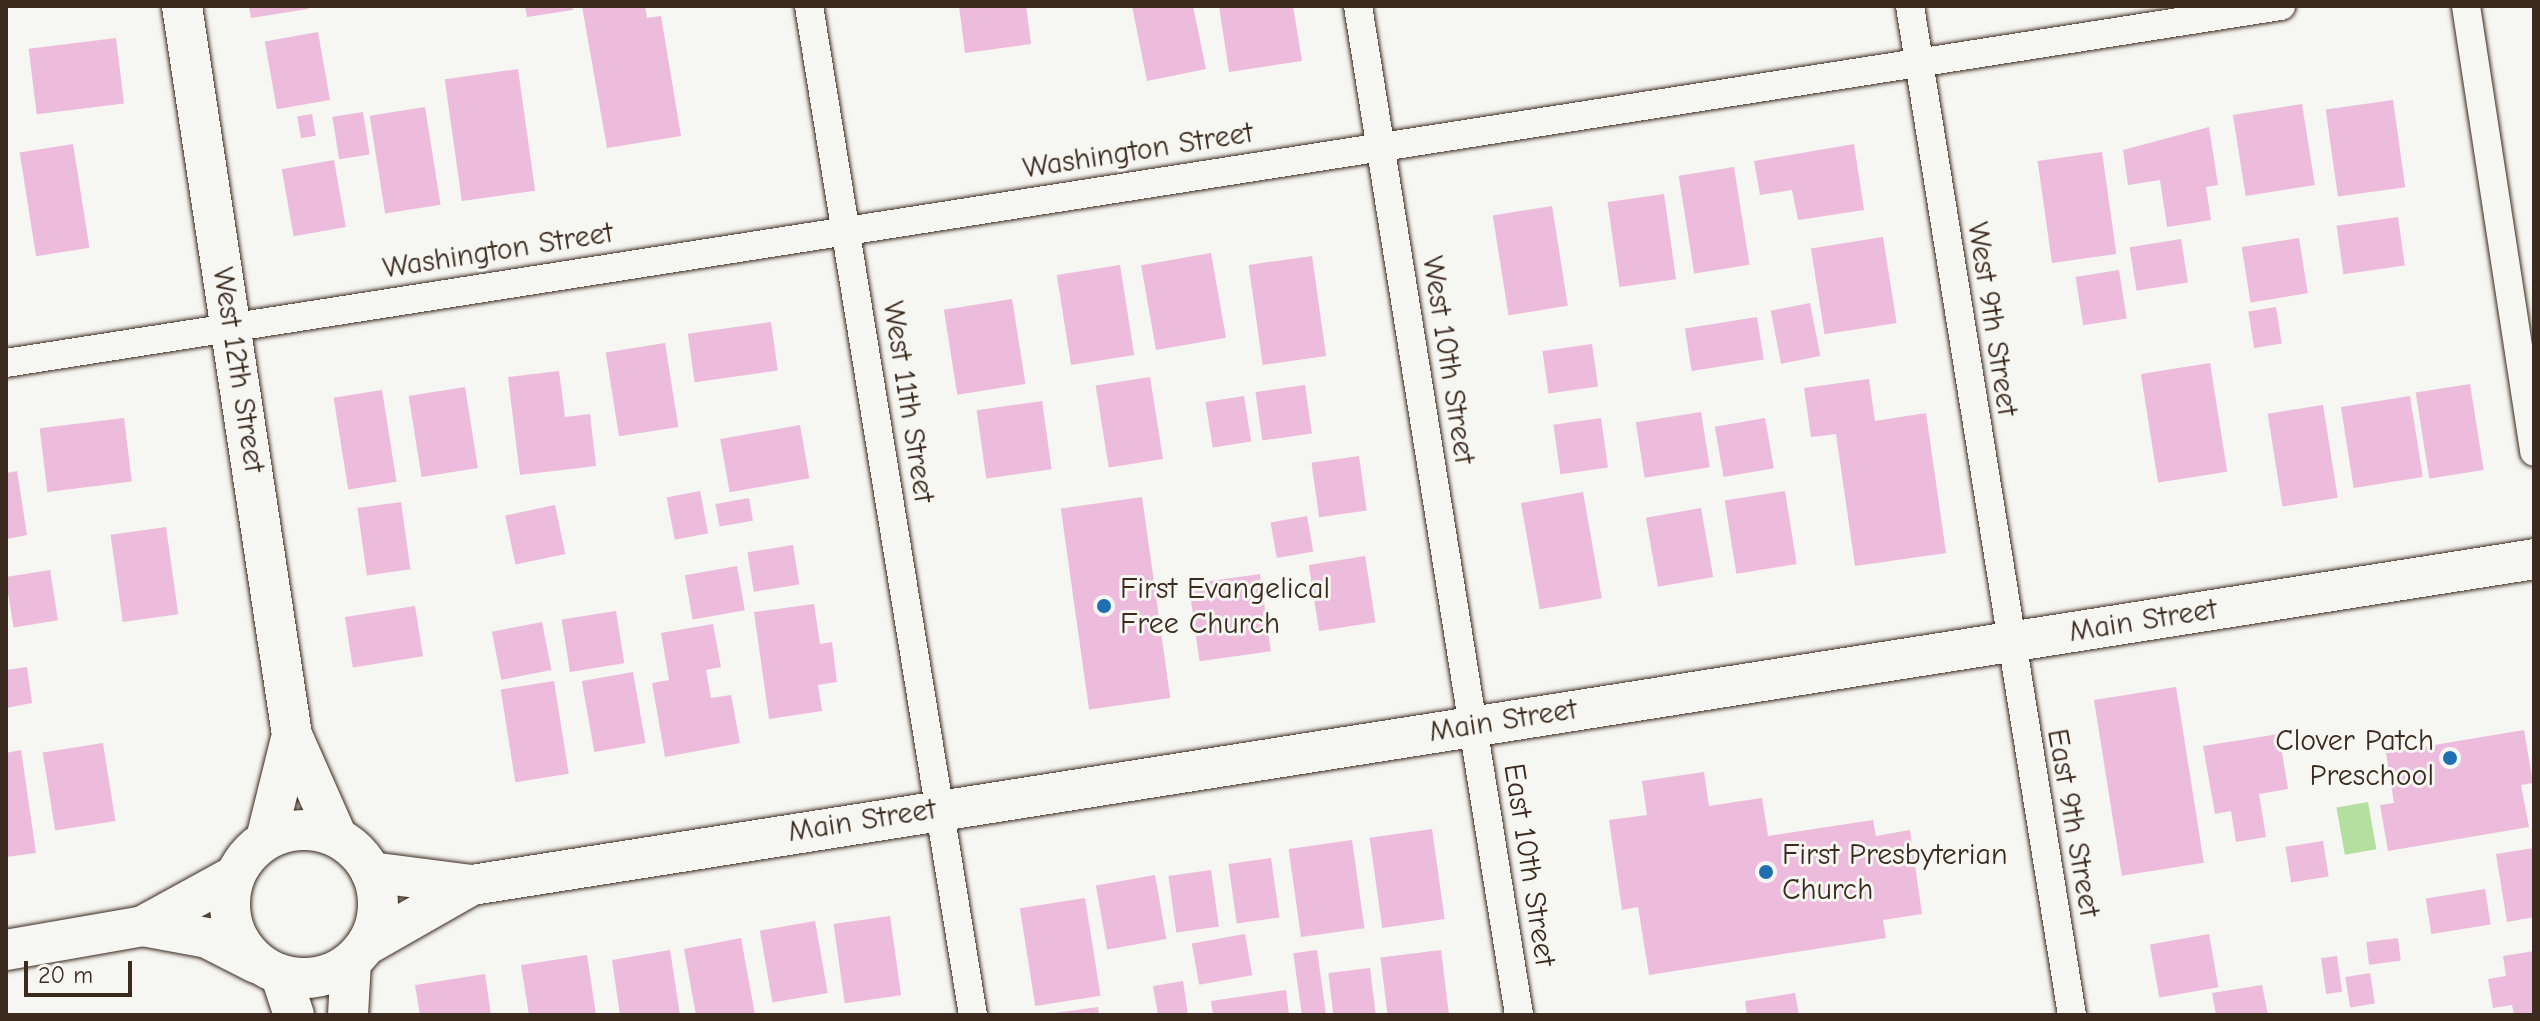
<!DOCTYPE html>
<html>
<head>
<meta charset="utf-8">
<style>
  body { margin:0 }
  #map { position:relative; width:2540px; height:1021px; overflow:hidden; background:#f6f6f2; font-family:"Comic Neue",sans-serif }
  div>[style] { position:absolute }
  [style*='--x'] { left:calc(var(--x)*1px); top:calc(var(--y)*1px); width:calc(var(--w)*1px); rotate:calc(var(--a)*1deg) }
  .green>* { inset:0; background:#b3e09f; transform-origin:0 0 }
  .building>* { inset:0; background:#edbcdd; transform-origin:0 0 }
  .roads { filter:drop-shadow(0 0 2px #3b2a1e) drop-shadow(0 0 2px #3b2a1e) }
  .street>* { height:28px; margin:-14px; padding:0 14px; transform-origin:14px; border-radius:14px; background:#f6f6f2 }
  .secondary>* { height:40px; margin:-20px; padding:0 20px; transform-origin:20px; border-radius:20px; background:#f6f6f2 }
  .secondary>.ring { margin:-20px; padding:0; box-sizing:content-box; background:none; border:40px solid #f6f6f2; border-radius:50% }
  .dots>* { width:22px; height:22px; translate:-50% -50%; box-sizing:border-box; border:4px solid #f6f6f2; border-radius:50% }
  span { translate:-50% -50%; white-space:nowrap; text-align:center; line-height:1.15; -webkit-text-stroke:6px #f6f6f2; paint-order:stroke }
  .street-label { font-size:30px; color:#3b2a1e }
  .poi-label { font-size:30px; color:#3b2a1e }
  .left { translate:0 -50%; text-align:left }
  .right { translate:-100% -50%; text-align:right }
  .frame { position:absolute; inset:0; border:8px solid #3b2a1e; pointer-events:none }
  .scale { position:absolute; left:24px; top:961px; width:108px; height:36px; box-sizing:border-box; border:4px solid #3b2a1e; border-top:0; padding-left:10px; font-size:24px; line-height:28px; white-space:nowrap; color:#3b2a1e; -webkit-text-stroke:6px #f6f6f2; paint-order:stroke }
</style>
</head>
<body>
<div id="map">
  <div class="green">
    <div style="left:2368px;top:802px;width:48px;height:32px;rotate:80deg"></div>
  </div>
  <div class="building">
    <div style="clip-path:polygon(249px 6px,308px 6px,308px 9px,251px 18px)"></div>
    <div style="clip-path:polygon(525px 6px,572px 6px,573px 10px,527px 17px)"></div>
    <div style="clip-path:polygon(582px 6px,645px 6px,647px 18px,661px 16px,681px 136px,607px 148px)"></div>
    <div style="clip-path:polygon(959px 6px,1026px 6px,1031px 44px,965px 53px)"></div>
    <div style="clip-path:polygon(1132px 6px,1193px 6px,1206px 69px,1147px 81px)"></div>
    <div style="clip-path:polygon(1219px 6px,1293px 6px,1302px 61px,1229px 72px)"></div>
    <div style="left:318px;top:32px;width:69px;height:54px;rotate:80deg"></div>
    <div style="left:116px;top:38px;width:66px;height:88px;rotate:83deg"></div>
    <div style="left:518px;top:69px;width:123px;height:74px;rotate:82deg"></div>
    <div style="left:2393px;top:100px;width:88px;height:68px;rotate:82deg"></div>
    <div style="left:2302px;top:104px;width:82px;height:70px;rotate:81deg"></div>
    <div style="left:425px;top:107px;width:99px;height:56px;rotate:81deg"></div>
    <div style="left:363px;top:112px;width:43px;height:31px;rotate:81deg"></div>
    <div style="left:312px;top:114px;width:22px;height:15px;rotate:80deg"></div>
    <div style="clip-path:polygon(2209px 127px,2218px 185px,2206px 187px,2211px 220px,2167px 227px,2160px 180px,2128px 185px,2123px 150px)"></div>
    <div style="left:73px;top:144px;width:105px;height:54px;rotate:81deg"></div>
    <div style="clip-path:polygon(1854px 144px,1864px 210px,1798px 220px,1792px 190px,1760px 195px,1754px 161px)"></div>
    <div style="left:2102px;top:152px;width:103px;height:65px;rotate:82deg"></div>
    <div style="left:334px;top:160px;width:68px;height:53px;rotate:80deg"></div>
    <div style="left:1734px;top:167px;width:99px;height:56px;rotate:81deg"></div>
    <div style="left:1664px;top:194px;width:86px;height:57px;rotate:82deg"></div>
    <div style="left:1552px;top:206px;width:101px;height:60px;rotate:81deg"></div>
    <div style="left:2398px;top:217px;width:49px;height:62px;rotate:82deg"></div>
    <div style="left:1883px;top:237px;width:87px;height:73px;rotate:81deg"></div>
    <div style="left:2299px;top:238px;width:56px;height:58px;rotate:81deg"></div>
    <div style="left:2181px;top:239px;width:44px;height:52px;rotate:81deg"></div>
    <div style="left:1211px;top:253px;width:86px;height:71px;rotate:80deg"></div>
    <div style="left:1312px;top:256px;width:101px;height:64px;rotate:82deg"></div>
    <div style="left:1120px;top:265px;width:91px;height:64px;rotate:81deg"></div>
    <div style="left:2119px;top:270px;width:49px;height:44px;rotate:81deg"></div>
    <div style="left:1012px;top:299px;width:86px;height:69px;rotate:81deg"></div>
    <div style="left:1810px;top:303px;width:54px;height:40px;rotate:79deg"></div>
    <div style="left:2276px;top:307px;width:37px;height:28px;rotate:81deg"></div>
    <div style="left:1757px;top:317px;width:43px;height:73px;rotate:81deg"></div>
    <div style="left:771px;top:322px;width:49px;height:84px;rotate:82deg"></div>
    <div style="left:665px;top:343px;width:85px;height:60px;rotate:81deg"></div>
    <div style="left:1592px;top:344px;width:43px;height:50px;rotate:82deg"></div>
    <div style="left:2210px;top:363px;width:110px;height:70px;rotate:81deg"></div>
    <div style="clip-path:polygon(559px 371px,565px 417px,590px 414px,596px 466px,520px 475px,508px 377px)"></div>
    <div style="left:1150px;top:377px;width:83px;height:55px;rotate:81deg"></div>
    <div style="clip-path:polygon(1869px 379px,1875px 421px,1926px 413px,1946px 553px,1855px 566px,1836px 434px,1811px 437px,1804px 388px)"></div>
    <div style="left:2470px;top:384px;width:87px;height:55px;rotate:81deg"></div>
    <div style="left:1305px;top:385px;width:49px;height:50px;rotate:82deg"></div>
    <div style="left:465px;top:387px;width:82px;height:57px;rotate:81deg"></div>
    <div style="left:382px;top:390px;width:93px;height:49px;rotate:81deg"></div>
    <div style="left:1244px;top:396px;width:46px;height:39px;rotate:81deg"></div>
    <div style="left:2410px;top:396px;width:82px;height:70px;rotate:81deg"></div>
    <div style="left:1042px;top:401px;width:69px;height:66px;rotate:82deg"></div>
    <div style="left:2323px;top:405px;width:94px;height:56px;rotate:81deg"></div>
    <div style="left:1701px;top:412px;width:56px;height:66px;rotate:81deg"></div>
    <div style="left:124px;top:418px;width:64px;height:85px;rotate:83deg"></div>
    <div style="left:1601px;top:418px;width:50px;height:48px;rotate:82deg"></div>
    <div style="left:1765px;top:418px;width:51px;height:51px;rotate:80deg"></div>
    <div style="left:800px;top:425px;width:54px;height:81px;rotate:80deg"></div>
    <div style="left:1359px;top:456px;width:55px;height:48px;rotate:82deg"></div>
    <div style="clip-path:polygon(17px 471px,27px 535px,6px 539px,6px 473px)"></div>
    <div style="left:700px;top:491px;width:43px;height:34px;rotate:79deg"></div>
    <div style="left:1785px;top:491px;width:74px;height:61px;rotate:81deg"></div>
    <div style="left:1583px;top:492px;width:108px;height:63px;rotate:80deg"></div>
    <div style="left:1142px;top:497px;width:203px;height:82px;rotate:82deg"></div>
    <div style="left:749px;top:498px;width:23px;height:34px;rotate:80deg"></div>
    <div style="left:401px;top:502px;width:68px;height:44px;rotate:82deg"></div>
    <div style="left:555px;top:505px;width:50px;height:51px;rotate:78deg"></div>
    <div style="left:1701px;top:508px;width:70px;height:56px;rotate:80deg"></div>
    <div style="left:1307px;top:516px;width:36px;height:37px;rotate:80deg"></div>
    <div style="left:166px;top:527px;width:88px;height:56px;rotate:82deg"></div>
    <div style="left:793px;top:545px;width:40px;height:46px;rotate:81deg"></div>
    <div style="left:1365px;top:556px;width:67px;height:57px;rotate:81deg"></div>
    <div style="left:737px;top:566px;width:45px;height:53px;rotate:80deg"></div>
    <div style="left:50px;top:570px;width:51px;height:45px;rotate:81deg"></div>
    <div style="left:1260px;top:574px;width:78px;height:72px;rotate:82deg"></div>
    <div style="clip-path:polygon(814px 604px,820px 644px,832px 642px,837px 682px,818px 685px,822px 711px,769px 719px,754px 612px)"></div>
    <div style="left:415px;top:606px;width:51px;height:71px;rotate:81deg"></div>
    <div style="left:616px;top:611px;width:53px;height:55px;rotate:81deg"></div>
    <div style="left:542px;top:622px;width:49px;height:51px;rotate:79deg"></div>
    <div style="clip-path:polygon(713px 624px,721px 667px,706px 670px,711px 698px,731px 695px,740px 743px,665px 757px,652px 683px,669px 680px,661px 633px)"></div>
    <div style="clip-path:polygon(27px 667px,32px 703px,6px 708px,6px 670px)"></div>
    <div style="left:633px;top:672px;width:72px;height:52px;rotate:80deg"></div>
    <div style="left:554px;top:681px;width:94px;height:54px;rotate:81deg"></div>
    <div style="left:2176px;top:687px;width:178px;height:83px;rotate:81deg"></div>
    <div style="clip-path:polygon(2524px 730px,2533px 783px,2521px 785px,2529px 827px,2388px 851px,2380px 805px,2394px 803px,2386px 753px)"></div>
    <div style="clip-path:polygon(2279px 734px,2288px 789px,2259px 794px,2266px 837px,2236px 842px,2231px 811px,2215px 814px,2203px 746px)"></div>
    <div style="left:103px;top:743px;width:79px;height:61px;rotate:81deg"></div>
    <div style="clip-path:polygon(21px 750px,36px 853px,6px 857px,6px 753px)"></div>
    <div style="clip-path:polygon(1704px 772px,1709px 806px,1762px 798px,1768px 836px,1873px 820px,1876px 836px,1910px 830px,1922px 914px,1883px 920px,1886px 938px,1649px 975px,1638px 907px,1622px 910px,1609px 820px,1647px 815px,1642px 781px)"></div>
    <div style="left:1432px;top:829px;width:91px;height:63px;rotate:82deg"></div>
    <div style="left:1352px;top:840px;width:89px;height:64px;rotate:82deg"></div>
    <div style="left:2323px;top:841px;width:36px;height:38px;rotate:81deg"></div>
    <div style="clip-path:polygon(2534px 848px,2534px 917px,2507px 922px,2496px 854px)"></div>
    <div style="left:1271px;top:858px;width:60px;height:43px;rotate:82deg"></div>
    <div style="left:1211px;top:870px;width:57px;height:43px;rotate:82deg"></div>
    <div style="left:1155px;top:875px;width:65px;height:60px;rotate:80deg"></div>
    <div style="left:2485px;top:889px;width:36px;height:60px;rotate:81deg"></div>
    <div style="left:1085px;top:898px;width:99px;height:66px;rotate:81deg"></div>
    <div style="left:890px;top:916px;width:80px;height:57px;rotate:82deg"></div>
    <div style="left:815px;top:921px;width:73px;height:56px;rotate:80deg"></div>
    <div style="left:1245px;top:934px;width:42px;height:54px;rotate:80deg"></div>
    <div style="left:2209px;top:934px;width:54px;height:60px;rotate:80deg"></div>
    <div style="clip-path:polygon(741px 938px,755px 1015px,696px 1015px,684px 949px)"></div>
    <div style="left:2398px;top:938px;width:23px;height:32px;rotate:83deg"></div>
    <div style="clip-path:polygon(670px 950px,680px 1015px,620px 1015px,612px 960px)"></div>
    <div style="left:1317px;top:950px;width:66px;height:24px;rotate:82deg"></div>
    <div style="left:1441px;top:950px;width:65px;height:61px;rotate:83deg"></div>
    <div style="clip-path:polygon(2534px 951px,2534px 1015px,2514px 1015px,2512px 1005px,2493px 1008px,2488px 979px,2506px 976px,2503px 956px)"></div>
    <div style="clip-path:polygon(587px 955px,596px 1015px,529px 1015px,521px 965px)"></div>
    <div style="left:2337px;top:956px;width:36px;height:16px;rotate:82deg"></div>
    <div style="left:1370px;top:968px;width:46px;height:42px;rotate:83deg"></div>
    <div style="left:2370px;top:973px;width:31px;height:25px;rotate:81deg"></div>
    <div style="clip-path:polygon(485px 974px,491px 1015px,420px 1015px,415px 985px)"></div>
    <div style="clip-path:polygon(1183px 981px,1188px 1015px,1158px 1015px,1153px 986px)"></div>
    <div style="clip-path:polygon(2262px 985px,2268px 1015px,2216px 1015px,2212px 993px)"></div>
    <div style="clip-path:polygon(1286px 990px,1289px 1015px,1213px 1015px,1211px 1001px)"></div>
    <div style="clip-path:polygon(1795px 993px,1799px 1015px,1747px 1015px,1745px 1001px)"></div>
    <div style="clip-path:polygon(1098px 1007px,1099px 1015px,1055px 1015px,1055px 1013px)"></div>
  </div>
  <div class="roads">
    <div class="street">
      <div style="--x:809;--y:6;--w:1022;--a:80.77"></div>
      <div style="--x:1358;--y:6;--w:1022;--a:80.93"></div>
      <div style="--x:1910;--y:6;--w:1022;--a:80.88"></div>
      <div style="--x:2466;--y:6;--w:451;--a:81.3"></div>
      <div style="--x:6;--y:363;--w:2303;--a:-8.92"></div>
    </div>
    <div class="secondary">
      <div style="--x:182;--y:6;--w:737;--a:81.42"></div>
      <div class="ring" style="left:230px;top:830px;width:108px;height:108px"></div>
      <div style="--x:266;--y:839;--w:107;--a:-76"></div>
      <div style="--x:292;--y:735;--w:111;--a:66.2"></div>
      <div style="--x:234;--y:876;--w:104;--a:151.2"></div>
      <div style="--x:143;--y:926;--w:65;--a:10.6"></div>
      <div style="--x:207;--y:938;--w:55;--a:27"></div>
      <div style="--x:472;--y:885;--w:2088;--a:-8.98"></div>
      <div style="--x:368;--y:944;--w:120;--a:-29.6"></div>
      <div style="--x:472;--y:885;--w:102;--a:-172.7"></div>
      <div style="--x:6;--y:950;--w:139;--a:-9.9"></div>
      <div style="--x:281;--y:976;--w:41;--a:71.6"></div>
      <div style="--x:348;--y:1015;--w:53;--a:-86.8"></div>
    </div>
  </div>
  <div class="dots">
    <div style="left:1104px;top:606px;background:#1f6fb2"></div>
    <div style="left:2450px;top:758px;background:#1f6fb2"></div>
    <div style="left:1766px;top:872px;background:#1f6fb2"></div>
  </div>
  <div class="street-label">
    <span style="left:1138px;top:151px;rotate:-9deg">Washington Street</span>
    <span style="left:498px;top:251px;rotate:-9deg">Washington Street</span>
    <span style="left:1992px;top:319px;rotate:81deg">West 9th Street</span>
    <span style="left:1448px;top:360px;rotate:81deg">West 10th Street</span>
    <span style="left:238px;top:370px;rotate:81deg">West 12th Street</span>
    <span style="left:908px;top:402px;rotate:81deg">West 11th Street</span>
    <span style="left:2143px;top:621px;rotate:-9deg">Main Street</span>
    <span style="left:1503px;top:721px;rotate:-9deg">Main Street</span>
    <span style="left:862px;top:821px;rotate:-9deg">Main Street</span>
    <span style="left:2073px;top:823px;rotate:80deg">East 9th Street</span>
    <span style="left:1529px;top:865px;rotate:81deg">East 10th Street</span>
  </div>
  <div class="poi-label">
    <span class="left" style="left:1120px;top:606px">First Evangelical<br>Free Church</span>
    <span class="right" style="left:2434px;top:758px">Clover Patch<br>Preschool</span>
    <span class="left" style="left:1782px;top:872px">First Presbyterian<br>Church</span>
  </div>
  <div class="frame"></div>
  <div class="scale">20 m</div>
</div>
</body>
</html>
